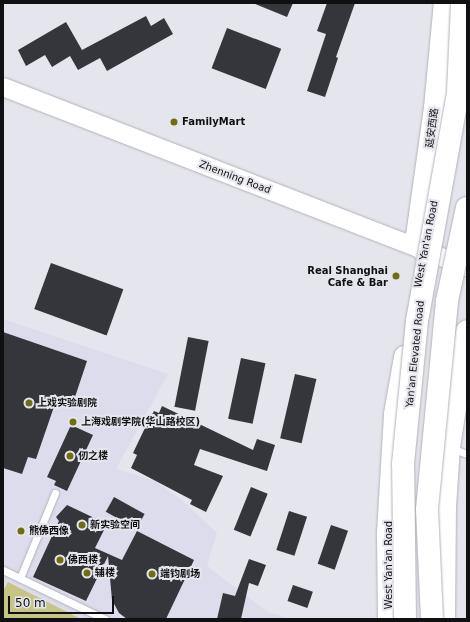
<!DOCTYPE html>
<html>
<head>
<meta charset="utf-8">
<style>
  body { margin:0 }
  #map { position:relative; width:470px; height:622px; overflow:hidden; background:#e5e5ed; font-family:"DejaVu Sans","Noto Sans SC",sans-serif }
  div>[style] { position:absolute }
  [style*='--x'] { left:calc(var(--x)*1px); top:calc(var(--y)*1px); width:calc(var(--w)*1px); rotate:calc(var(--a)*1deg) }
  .built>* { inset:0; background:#dddcec }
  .green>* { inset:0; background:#c6c584 }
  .building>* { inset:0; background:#35353c; transform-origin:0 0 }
  .roads { filter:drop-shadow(0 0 1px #b2b2ba) drop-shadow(0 0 1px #b2b2ba) }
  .service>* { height:7px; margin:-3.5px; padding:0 3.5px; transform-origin:3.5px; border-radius:3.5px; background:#fff }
  .tertiary>* { height:18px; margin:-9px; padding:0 9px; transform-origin:9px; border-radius:9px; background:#fff }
  .primary>* { height:22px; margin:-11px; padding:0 11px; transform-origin:11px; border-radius:11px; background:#fff }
  .bridges { filter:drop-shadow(0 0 1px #b2b2ba) drop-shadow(0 0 1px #b2b2ba) }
  .trunk-bridge>* { height:22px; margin:-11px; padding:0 11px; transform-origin:11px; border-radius:11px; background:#fff }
  .dots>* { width:11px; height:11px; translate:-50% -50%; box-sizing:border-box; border:2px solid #e5e5ed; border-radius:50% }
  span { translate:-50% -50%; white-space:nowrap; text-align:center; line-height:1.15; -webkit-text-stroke:4px #e5e5ed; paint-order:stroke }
  .poi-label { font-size:10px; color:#101013; font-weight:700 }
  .left { translate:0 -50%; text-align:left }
  .right { translate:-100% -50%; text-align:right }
  .street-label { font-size:10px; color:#101013 }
  .frame { position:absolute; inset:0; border:4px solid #101013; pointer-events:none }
  .scale { position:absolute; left:8px; top:596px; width:106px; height:18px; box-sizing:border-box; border:2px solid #101013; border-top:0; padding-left:5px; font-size:12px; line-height:14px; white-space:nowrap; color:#101013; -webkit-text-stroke:3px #e5e5ed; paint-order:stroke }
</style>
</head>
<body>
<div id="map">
  <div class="built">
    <div style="clip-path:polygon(3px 319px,168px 374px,116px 469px,155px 481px,182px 500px,217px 533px,207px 566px,268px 612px,291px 619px,3px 619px)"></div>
  </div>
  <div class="green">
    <div style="clip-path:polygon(8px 582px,81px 619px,3px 619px,3px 591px)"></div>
  </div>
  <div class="building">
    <div style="clip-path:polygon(253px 3px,293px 3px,287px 17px)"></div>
    <div style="clip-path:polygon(327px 3px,355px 3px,336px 57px,338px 58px,325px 97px,307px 91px,326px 34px,317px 31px)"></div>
    <div style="clip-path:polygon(146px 16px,151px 26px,164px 18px,173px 34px,107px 71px,100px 58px,78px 70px,70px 56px,52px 67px,45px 55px,26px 66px,18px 50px,66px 22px,82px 50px)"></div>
    <div style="left:227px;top:28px;width:58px;height:43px;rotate:21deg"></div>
    <div style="left:51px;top:263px;width:77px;height:49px;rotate:20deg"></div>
    <div style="clip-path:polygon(3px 332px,87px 361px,72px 406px,56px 401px,36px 459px,28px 457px,22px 474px,3px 468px)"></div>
    <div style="left:188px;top:337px;width:21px;height:71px;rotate:11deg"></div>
    <div style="left:241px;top:358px;width:25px;height:62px;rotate:12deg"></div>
    <div style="left:295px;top:374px;width:22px;height:66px;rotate:13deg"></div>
    <div style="clip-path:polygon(162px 406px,253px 450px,257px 439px,275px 445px,267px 471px,200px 449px,194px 465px,223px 476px,206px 512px,190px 504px,192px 500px,131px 468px,137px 455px,133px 453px,144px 430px,154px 411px,159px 413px)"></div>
    <div style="clip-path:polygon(71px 425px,93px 435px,67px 491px,54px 485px,56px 481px,47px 477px)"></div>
    <div style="left:251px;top:487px;width:18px;height:46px;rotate:22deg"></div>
    <div style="left:114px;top:497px;width:35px;height:17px;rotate:29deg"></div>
    <div style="clip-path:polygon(67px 505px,107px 524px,95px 548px,122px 560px,137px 531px,194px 560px,166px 619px,127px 619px,119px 613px,112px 600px,108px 556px,86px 601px,33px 577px,59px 521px,56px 517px)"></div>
    <div style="left:289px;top:511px;width:19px;height:41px;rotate:18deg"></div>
    <div style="left:331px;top:525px;width:18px;height:41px;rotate:19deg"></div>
    <div style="clip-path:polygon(249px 559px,266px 565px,258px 586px,249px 583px,241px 619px,217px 619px,223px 593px,235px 596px)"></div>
    <div style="left:293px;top:585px;width:21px;height:17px;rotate:19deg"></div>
  </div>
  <div class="roads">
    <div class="service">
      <div style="--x:451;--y:448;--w:17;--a:21"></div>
      <div style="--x:3;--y:570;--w:113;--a:25.7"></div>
      <div style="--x:20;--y:578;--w:92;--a:-67.6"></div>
    </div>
    <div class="tertiary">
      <div style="--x:3;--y:87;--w:498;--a:21.2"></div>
    </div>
    <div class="primary">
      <div style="--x:424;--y:251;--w:17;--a:-115"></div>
      <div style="--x:417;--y:236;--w:129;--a:-82"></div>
      <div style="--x:435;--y:108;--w:105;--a:-84.6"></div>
      <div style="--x:389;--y:619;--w:86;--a:-90.7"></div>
      <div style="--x:388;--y:533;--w:119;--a:-86.6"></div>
      <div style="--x:395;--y:414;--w:58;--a:-80"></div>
      <div style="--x:444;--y:619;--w:112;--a:-89.5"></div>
      <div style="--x:445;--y:507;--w:60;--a:-86.2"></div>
      <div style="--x:449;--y:447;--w:117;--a:-81.2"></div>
    </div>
  </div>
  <div class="bridges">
    <div class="trunk-bridge">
      <div style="--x:405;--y:619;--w:155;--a:-90.7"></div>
      <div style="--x:403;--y:464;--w:144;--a:-84.4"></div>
      <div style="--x:417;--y:321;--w:233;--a:-79.8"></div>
      <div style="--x:458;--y:92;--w:89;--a:-87.4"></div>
      <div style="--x:432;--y:619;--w:110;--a:-92.6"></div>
      <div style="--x:427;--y:509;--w:209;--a:-84.5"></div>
      <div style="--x:447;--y:301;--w:95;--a:-77.9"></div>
    </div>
  </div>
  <div class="dots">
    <div style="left:174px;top:122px;background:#716e0f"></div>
    <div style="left:396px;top:276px;background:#716e0f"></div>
    <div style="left:29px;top:403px;background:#716e0f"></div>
    <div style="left:73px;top:422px;background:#716e0f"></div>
    <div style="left:70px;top:456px;background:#716e0f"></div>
    <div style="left:82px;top:525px;background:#716e0f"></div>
    <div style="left:21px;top:531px;background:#716e0f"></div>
    <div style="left:60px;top:560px;background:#716e0f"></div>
    <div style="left:87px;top:573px;background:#716e0f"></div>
    <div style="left:152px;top:574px;background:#716e0f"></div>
  </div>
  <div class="poi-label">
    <span class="left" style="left:182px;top:122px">FamilyMart</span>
    <span class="right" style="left:388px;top:276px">Real Shanghai<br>Cafe &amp; Bar</span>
    <span class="left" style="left:37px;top:403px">上戏实验剧院</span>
    <span class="left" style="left:81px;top:422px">上海戏剧学院(华山路校区)</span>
    <span class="left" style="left:78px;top:456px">仞之楼</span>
    <span class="left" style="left:90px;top:525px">新实验空间</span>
    <span class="left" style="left:29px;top:531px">熊佛西像</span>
    <span class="left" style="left:68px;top:560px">佛西楼</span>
    <span class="left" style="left:95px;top:573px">辅楼</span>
    <span class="left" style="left:160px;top:574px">端钧剧场</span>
  </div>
  <div class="street-label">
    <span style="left:432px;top:128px;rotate:-82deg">延安西路</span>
    <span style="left:235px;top:177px;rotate:21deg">Zhenning Road</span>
    <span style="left:426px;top:244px;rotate:-79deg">West Yan'an Road</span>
    <span style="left:415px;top:354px;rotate:-84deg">Yan'an Elevated Road</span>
    <span style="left:389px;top:565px;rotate:-90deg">West Yan'an Road</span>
  </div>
  <div class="frame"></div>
  <div class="scale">50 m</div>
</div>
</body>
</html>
